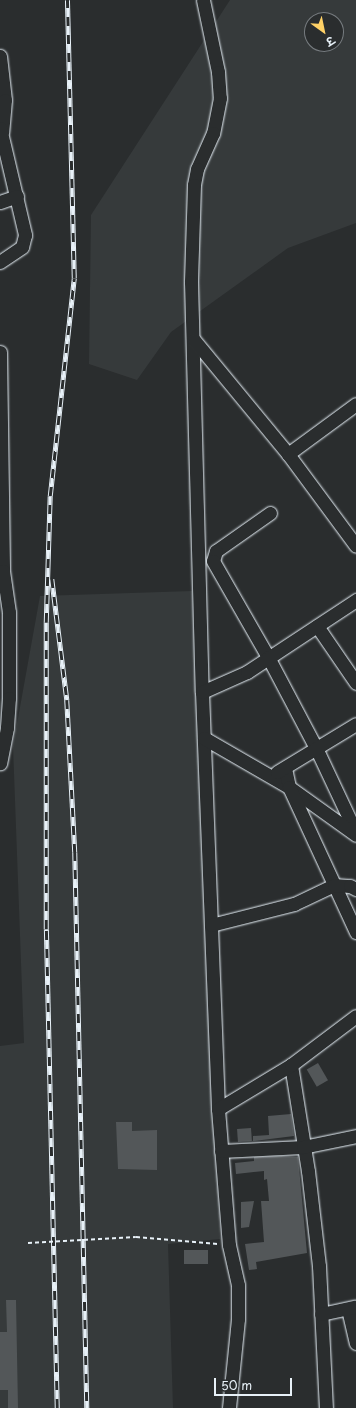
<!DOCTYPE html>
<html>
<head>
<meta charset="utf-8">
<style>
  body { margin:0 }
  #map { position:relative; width:356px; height:1408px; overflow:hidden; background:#2a2d2e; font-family:"Playpen Sans","Playpen Sans Deva",sans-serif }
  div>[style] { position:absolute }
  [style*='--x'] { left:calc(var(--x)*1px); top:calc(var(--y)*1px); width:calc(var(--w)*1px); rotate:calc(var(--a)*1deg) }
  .built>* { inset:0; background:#363a3b }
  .building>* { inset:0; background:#535759; transform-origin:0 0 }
  .path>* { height:2px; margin-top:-1px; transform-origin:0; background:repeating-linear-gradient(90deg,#e8f1f8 0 4px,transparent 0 7px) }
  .roads { filter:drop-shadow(0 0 1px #e8f1f8) drop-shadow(0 0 1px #e8f1f8) }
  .minor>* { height:13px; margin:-6.5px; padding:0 6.5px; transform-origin:6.5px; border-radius:6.5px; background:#2a2d2e }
  .rail>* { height:4.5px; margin-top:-2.25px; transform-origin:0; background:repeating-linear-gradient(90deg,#2a2d2e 0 9px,#e8f1f8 0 18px); box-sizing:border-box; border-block:1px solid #e8f1f8 }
  .path-bridge>* { height:2px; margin-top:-1px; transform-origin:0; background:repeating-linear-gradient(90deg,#e8f1f8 0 4px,transparent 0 7px) }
  span { translate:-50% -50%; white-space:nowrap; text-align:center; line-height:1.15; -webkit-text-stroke:3px #2a2d2e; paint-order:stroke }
  .north { position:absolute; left:304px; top:12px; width:40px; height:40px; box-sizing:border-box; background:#2a2d2e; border:1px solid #767b7f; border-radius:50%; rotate:147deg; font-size:11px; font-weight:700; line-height:16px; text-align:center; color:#e8f1f8 }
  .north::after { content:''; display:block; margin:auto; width:14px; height:18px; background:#ffd166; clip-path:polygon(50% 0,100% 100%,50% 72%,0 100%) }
  .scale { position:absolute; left:214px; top:1378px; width:78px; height:18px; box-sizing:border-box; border:2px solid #e8f1f8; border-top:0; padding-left:5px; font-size:12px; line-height:14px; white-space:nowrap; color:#e8f1f8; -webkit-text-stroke:3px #2a2d2e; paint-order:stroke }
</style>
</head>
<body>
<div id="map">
  <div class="built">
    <div style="clip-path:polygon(evenodd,230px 0,356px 0,356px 223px,288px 248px,171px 332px,137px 380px,89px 364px,91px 215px,230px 0,312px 20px,336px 20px,336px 44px,312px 44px,312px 20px)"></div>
    <div style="clip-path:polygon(192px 591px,220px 1239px,168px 1244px,173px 1408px,0 1408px,0 1046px,24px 1043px,13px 746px,40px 596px)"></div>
  </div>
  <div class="building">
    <div style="left:318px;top:1063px;width:20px;height:13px;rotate:60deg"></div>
    <div style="clip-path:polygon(291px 1114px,294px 1136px,253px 1141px,253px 1136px,269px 1135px,268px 1116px)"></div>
    <div style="clip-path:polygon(116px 1122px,132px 1122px,132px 1131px,157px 1130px,157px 1170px,118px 1169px)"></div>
    <div style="left:251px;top:1128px;width:13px;height:14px;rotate:86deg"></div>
    <div style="clip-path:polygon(282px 1156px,298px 1157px,307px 1253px,256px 1262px,257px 1269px,249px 1270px,245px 1244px,264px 1242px,261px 1201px,269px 1201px,267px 1179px,264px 1180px,264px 1171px,236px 1174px,235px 1163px,254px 1161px,254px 1157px)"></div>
    <div style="clip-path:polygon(254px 1201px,249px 1227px,241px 1228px,241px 1202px)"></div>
    <div style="left:184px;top:1250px;width:24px;height:14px"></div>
    <div style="clip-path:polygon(6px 1300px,16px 1300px,18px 1408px,8px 1408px,8px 1390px,0 1390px,0 1332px,7px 1332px)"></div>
  </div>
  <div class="path">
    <div style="--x:136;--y:1237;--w:82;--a:4.9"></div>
  </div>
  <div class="roads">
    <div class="minor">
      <div style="--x:203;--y:0;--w:74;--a:78.2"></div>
      <div style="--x:218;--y:72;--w:26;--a:86"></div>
      <div style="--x:220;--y:98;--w:36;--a:101"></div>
      <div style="--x:213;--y:133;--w:39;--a:114"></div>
      <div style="--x:197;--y:169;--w:16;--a:101"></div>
      <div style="--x:194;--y:185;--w:97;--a:91.8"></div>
      <div style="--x:191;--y:282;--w:410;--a:88.5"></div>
      <div style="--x:202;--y:692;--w:417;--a:87.8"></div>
      <div style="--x:218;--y:1109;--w:136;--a:85.4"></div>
      <div style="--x:229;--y:1245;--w:41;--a:77.3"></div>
      <div style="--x:238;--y:1285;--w:34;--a:90"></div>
      <div style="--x:238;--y:1319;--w:89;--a:95.8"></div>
      <div style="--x:0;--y:56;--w:44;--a:83.5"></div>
      <div style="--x:5;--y:100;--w:32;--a:95"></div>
      <div style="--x:0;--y:128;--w:110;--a:76.8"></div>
      <div style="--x:25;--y:235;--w:12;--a:104"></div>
      <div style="--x:22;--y:247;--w:27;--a:146"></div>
      <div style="--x:0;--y:202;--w:18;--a:-19"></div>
      <div style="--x:194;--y:340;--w:148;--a:50.5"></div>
      <div style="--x:288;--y:454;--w:114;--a:53.5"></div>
      <div style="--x:0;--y:352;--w:219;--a:89.2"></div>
      <div style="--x:3;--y:571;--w:41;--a:81.7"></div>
      <div style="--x:9;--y:612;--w:86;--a:90"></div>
      <div style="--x:9;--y:698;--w:30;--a:94"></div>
      <div style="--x:7;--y:728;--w:36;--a:101"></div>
      <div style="--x:288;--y:454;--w:84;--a:-36.3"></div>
      <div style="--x:270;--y:513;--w:66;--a:144.9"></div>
      <div style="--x:216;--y:551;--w:10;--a:107"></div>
      <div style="--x:213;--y:561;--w:111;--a:60.2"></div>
      <div style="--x:268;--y:657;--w:105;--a:62.2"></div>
      <div style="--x:317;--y:750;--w:92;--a:64.8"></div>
      <div style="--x:317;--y:626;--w:69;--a:55.6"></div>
      <div style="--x:202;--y:692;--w:49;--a:-24"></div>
      <div style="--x:247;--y:672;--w:131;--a:-33.4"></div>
      <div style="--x:204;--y:738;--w:98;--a:30"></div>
      <div style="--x:289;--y:787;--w:82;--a:35.6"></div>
      <div style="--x:285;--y:768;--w:19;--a:78"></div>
      <div style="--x:289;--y:787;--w:160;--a:65.2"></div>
      <div style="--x:277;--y:772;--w:92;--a:-31.3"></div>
      <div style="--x:211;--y:925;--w:86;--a:-14.2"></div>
      <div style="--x:294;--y:904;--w:44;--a:-25.4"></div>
      <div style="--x:334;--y:885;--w:16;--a:4"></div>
      <div style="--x:350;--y:886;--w:7;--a:27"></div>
      <div style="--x:291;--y:1065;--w:107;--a:80.9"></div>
      <div style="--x:308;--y:1171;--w:96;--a:83.4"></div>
      <div style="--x:319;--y:1266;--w:142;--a:87.2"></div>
      <div style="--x:218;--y:1109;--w:85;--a:-31.1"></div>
      <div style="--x:291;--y:1065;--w:81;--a:-37"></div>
      <div style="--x:221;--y:1151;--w:82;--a:-2.8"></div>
      <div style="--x:303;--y:1147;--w:54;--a:-11.7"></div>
      <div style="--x:348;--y:1309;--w:35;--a:77"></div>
      <div style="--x:321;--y:1314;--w:35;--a:-12"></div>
    </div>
  </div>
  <div class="rail">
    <div style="--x:52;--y:579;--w:122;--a:82.9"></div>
    <div style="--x:67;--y:700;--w:152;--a:87"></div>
    <div style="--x:75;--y:852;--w:556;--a:88.76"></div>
    <div style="--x:57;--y:1408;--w:479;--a:-91.3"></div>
    <div style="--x:46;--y:929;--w:307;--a:-90"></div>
    <div style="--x:46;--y:622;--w:126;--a:-88.2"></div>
    <div style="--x:50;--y:496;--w:219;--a:-83.7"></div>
    <div style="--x:74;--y:278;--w:278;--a:-91.4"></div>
  </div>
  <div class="path-bridge">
    <div style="--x:28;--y:1243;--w:108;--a:-3.2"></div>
  </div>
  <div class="north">उ</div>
  <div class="scale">50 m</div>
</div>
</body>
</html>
